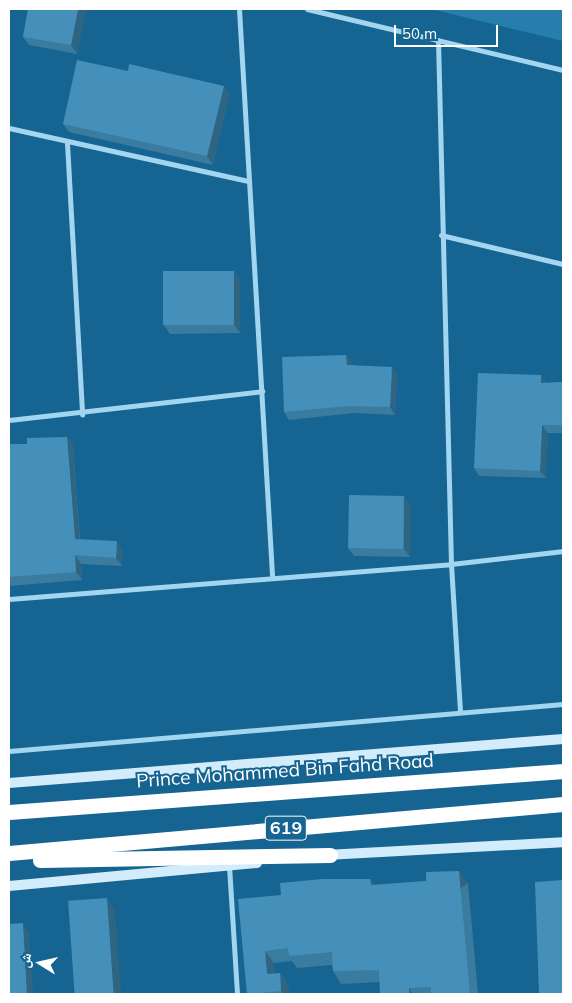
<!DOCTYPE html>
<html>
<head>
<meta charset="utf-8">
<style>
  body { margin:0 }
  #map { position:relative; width:572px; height:1003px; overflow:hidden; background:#166491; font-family:Mulish,"Noto Naskh Arabic",sans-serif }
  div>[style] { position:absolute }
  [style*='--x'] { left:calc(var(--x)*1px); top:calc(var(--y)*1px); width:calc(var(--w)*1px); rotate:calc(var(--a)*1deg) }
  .green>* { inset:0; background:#267ead }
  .street>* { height:5px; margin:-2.5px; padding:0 2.5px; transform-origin:2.5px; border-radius:2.5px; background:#a4d5f0 }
  .secondary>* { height:10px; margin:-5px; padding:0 5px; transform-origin:5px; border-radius:5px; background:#d2ecfb }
  .highway>* { height:15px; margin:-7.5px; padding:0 7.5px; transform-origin:7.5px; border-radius:7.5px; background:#fff }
  .wall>* { inset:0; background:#3a7ca0 }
  .shaded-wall>* { inset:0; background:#306582; transform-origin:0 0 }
  .building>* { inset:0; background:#4490ba; transform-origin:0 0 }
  span { translate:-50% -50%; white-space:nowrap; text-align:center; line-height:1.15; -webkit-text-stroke:4px #166491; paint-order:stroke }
  .shield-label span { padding:1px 4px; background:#166491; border:1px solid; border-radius:4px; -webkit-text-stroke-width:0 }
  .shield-label { font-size:18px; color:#fff; font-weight:700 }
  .street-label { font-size:19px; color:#fff }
  .frame { position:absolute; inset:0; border:10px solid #fff; pointer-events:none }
  .north { position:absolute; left:15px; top:938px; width:50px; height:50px; -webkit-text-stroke:4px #166491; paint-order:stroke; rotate:280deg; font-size:14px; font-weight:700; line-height:20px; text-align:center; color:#fff }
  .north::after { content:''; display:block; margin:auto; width:18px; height:22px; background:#fff; clip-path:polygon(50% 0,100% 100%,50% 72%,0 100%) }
  .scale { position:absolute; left:394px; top:25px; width:104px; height:22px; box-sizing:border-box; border:2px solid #fff; border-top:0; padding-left:6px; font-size:15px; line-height:18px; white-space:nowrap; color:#fff; -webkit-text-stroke:4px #166491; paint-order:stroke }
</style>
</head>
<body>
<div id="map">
  <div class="green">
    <div style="clip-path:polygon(431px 9px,563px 9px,563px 41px)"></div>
  </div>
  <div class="street">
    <div style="--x:239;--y:9;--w:567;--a:86.66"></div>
    <div style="--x:307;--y:9;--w:263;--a:13.4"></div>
    <div style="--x:438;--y:40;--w:524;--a:88.58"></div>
    <div style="--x:451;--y:564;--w:148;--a:86.5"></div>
    <div style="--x:9;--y:128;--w:245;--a:12.5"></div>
    <div style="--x:67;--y:143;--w:272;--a:86.8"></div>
    <div style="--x:441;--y:235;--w:125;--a:13.4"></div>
    <div style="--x:9;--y:420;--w:255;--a:-6.5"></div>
    <div style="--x:9;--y:599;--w:443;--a:-4.5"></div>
    <div style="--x:451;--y:564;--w:113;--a:-6.6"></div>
    <div style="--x:9;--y:751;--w:556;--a:-4.85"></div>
    <div style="--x:229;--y:866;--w:128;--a:86.4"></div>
  </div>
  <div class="secondary">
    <div style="--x:9;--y:783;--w:556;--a:-4.54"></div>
    <div style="--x:326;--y:855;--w:237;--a:-3.1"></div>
    <div style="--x:9;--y:886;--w:249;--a:-5.3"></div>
  </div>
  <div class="highway">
    <div style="--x:9;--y:812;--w:556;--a:-4.23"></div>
    <div style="--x:9;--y:853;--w:556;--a:-5.05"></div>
    <div style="--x:40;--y:860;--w:290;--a:-1"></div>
  </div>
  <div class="wall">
    <div style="clip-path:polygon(28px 9px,86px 9px,77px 54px,29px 45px,23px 37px)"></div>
    <div style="clip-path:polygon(224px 86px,229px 94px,213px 165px,69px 132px,63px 124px)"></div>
    <div style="clip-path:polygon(234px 271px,240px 279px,240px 333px,170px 334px,164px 325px)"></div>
    <div style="clip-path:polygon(352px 362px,352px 365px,397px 375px,395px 415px,354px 413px,289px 420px,284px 412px)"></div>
    <div style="clip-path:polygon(541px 375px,546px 383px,563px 382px,563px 433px,548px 433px,546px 478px,479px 476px,474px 468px)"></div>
    <div style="clip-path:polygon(67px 437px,73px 445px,80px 540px,122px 550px,122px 566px,81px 564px,82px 580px,9px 586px,9px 444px,27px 444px)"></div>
    <div style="clip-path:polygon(410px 504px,410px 557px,354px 556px,348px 548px)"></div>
    <div style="clip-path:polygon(459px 871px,468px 883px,478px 994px,380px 994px,380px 982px,341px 984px,333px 971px,332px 965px,297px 968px,292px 961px,274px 963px,275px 974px,280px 973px,288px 985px,289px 994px,247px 994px,281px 895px,370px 879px,375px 885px,426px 881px)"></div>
  </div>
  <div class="shaded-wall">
    <div style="clip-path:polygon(78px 9px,86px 9px,77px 54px,71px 45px)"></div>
    <div style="clip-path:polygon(224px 86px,229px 94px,213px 165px,207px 156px)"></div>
    <div style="clip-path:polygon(234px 271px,240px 279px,240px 333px,234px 325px)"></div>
    <div style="clip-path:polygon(346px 355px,352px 362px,352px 373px,347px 365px)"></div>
    <div style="clip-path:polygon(392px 367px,397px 375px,395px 415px,390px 407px)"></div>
    <div style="clip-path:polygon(541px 375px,547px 383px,541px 383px)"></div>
    <div style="clip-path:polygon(542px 425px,548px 433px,546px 478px,540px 471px)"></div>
    <div style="clip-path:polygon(67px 437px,73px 445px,80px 548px,75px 539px)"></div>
    <div style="clip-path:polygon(404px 496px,410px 504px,410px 557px,404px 549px)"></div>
    <div style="clip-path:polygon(117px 541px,122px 550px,122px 566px,116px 558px)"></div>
    <div style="clip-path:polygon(75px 555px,81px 564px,82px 580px,76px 572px)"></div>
    <div style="left:459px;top:871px;width:15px;height:123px;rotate:53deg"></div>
    <div style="clip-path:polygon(370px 879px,379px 891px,371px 885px)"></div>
    <div style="clip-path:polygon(107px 898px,115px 910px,121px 994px,114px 994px)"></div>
    <div style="clip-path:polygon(23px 923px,29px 932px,33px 994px,27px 994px)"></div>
    <div style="clip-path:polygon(265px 951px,274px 963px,276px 986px,267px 974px)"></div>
    <div style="clip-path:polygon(280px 973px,288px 985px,289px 994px,283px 994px,281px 991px)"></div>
    <div style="clip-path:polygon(409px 988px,413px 994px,409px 994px)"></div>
  </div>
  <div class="building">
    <div style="clip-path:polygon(28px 9px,78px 9px,71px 45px,23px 37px)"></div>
    <div style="clip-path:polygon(77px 60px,128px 71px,129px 64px,224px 86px,207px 156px,63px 124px)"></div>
    <div style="left:234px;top:271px;width:54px;height:71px;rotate:90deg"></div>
    <div style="clip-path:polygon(346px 355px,347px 365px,392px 367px,390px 407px,348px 406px,284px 412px,282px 357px)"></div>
    <div style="clip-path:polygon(478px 373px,541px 375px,541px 383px,563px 382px,563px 425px,542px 425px,540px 471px,474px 468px)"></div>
    <div style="clip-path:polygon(67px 437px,75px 539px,117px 541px,116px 558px,75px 555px,76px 572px,9px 577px,9px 444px,27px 444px,27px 438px)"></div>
    <div style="left:349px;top:495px;width:55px;height:53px;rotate:1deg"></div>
    <div style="clip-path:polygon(459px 871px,470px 994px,431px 994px,431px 987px,409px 988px,409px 994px,380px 994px,379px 970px,333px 971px,332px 952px,289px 956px,288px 948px,265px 951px,267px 974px,280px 973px,281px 991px,247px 994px,238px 899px,281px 895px,280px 883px,323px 879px,370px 879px,371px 885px,426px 881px,426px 872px)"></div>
    <div style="clip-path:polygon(563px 880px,563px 994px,539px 994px,535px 882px)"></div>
    <div style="left:107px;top:898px;width:96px;height:39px;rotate:86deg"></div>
    <div style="clip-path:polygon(23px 923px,27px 994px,9px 994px,9px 924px)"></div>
  </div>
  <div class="shield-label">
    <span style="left:286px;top:828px">619</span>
  </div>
  <div class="street-label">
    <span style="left:285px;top:771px;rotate:-4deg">Prince Mohammed Bin Fahd Road</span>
  </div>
  <div class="frame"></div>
  <div class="north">ش</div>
  <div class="scale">50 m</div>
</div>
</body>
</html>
